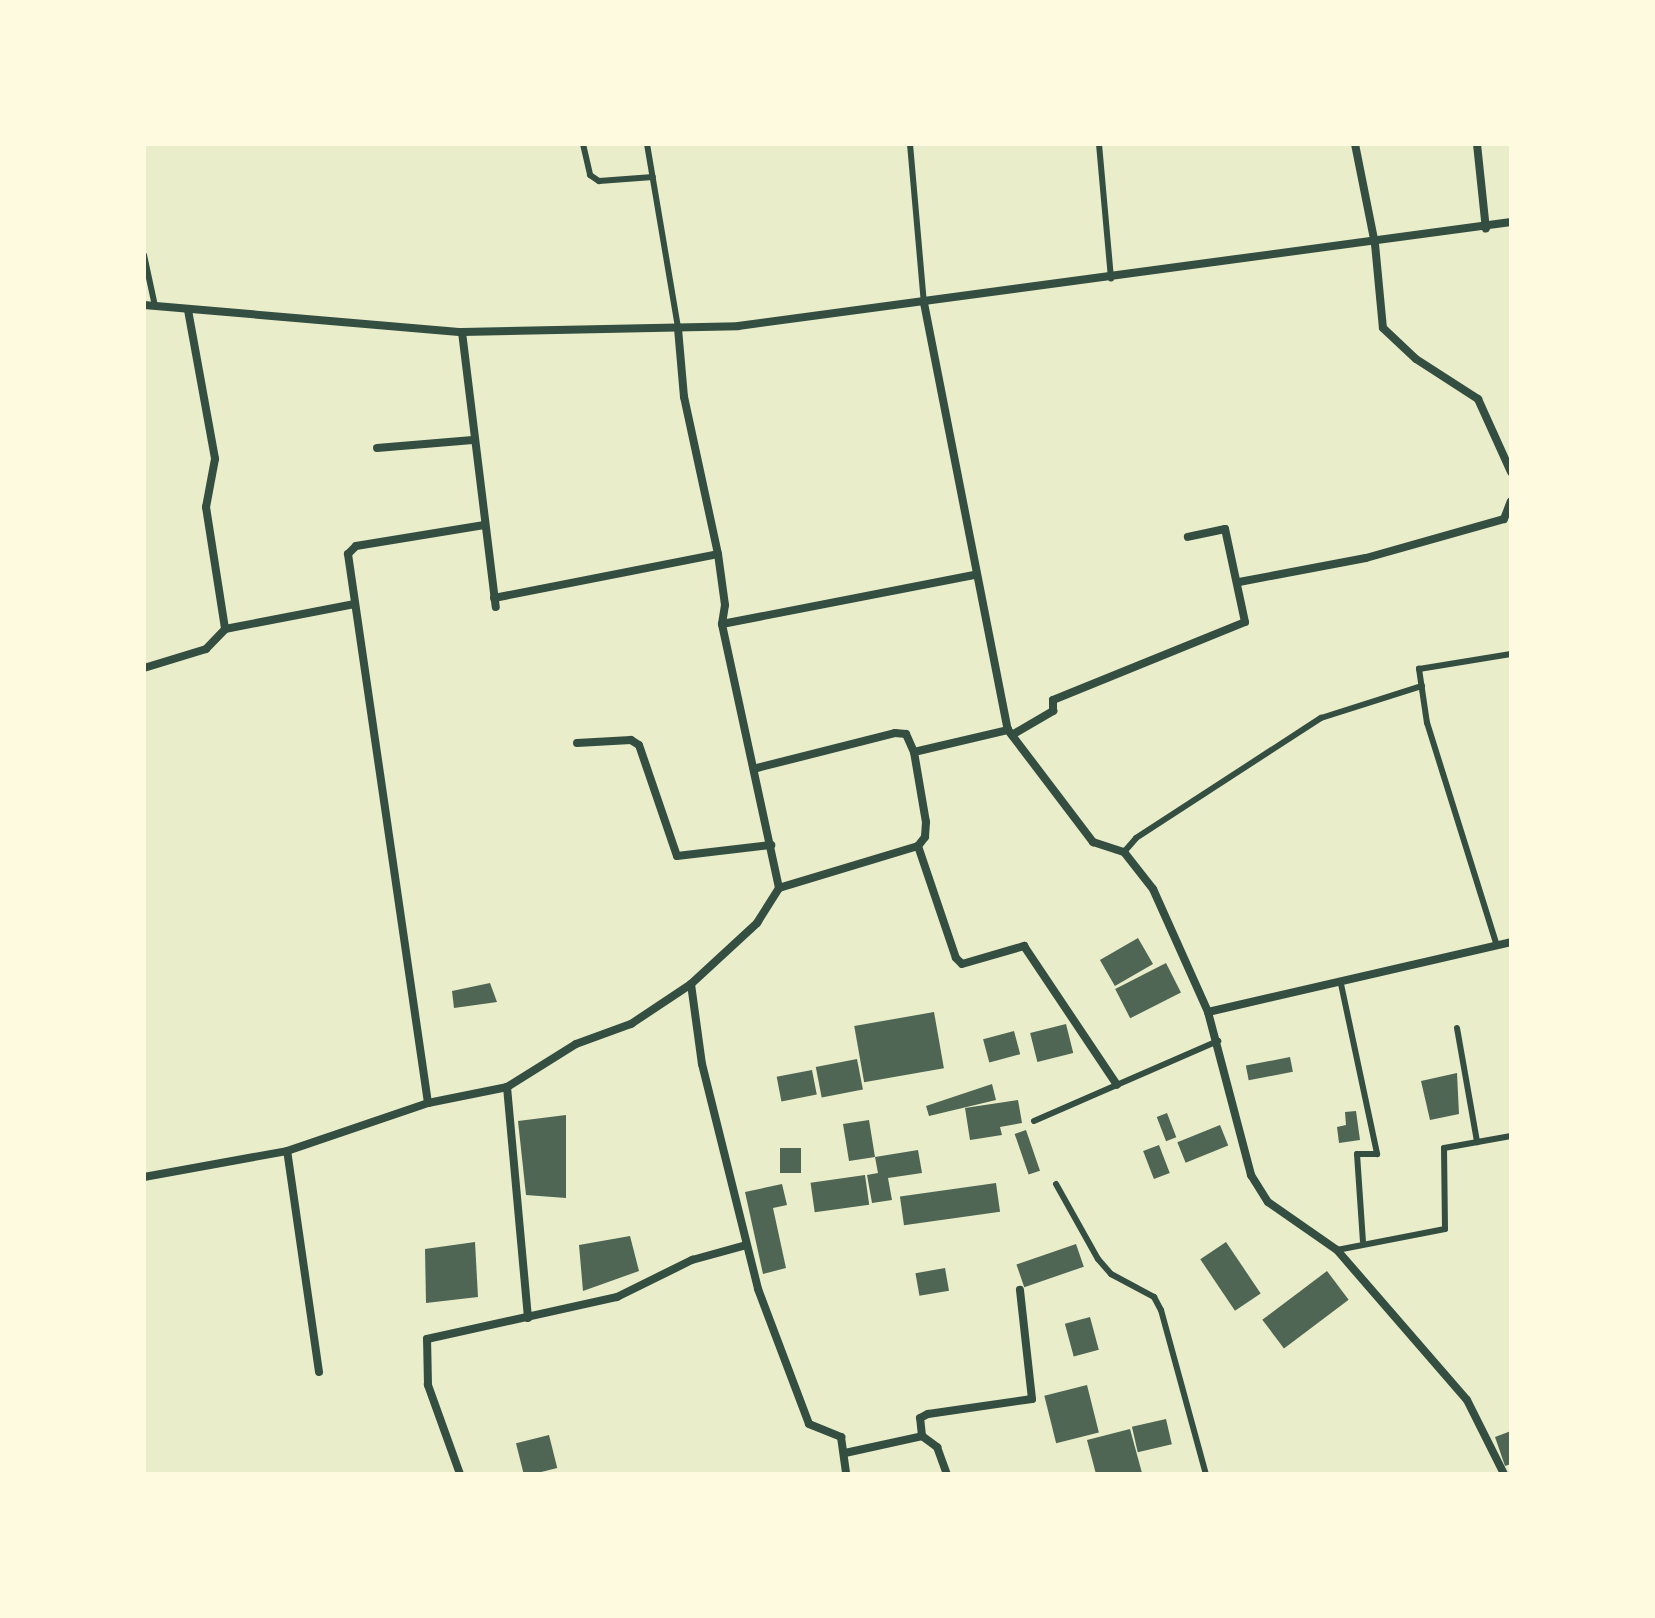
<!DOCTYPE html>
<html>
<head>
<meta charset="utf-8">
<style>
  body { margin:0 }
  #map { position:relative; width:1655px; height:1618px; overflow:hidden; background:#e9edc9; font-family:Inter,sans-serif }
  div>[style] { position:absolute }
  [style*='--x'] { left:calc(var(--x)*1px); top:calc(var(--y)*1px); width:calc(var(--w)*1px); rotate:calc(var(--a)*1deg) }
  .building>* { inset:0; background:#4f6655; transform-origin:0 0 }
  .service>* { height:6px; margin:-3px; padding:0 3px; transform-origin:3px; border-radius:3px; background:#344e41 }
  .minor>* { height:8px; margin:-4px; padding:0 4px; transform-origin:4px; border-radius:4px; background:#344e41 }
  span { translate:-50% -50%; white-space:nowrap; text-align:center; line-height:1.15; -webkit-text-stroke:8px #fefae0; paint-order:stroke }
  .frame { position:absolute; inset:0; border:146px solid #fefae0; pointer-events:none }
</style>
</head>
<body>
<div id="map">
  <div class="building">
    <div style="left:1138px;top:938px;width:30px;height:44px;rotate:60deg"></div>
    <div style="left:1166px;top:963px;width:33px;height:57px;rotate:63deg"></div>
    <div style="clip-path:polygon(490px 983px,497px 1002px,454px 1008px,452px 991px)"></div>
    <div style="left:934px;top:1012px;width:57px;height:81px;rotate:80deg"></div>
    <div style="left:1066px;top:1024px;width:30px;height:37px;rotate:76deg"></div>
    <div style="left:1014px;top:1031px;width:24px;height:32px;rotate:75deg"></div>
    <div style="left:1290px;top:1057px;width:15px;height:45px;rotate:79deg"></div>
    <div style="left:857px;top:1059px;width:31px;height:42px;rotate:79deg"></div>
    <div style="left:812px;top:1070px;width:25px;height:36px;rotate:79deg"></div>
    <div style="clip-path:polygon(1457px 1073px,1459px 1114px,1430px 1120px,1421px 1081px)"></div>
    <div style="clip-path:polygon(992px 1084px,996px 1100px,929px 1116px,926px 1106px)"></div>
    <div style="clip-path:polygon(1018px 1100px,1022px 1123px,1000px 1127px,1002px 1135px,970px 1140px,965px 1108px)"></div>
    <div style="clip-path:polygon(1356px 1111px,1360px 1140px,1339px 1143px,1337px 1127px,1346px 1125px,1345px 1112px)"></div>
    <div style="left:1167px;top:1113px;width:26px;height:11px;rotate:69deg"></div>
    <div style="clip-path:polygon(566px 1115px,566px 1198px,526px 1195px,518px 1121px)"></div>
    <div style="clip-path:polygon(869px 1120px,875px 1157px,918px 1150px,922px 1173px,888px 1178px,892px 1200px,872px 1203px,867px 1175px,878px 1173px,875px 1157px,849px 1161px,843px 1124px)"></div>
    <div style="left:1220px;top:1125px;width:22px;height:46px;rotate:68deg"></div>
    <div style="left:1026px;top:1130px;width:43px;height:12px;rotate:71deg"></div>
    <div style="left:1159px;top:1145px;width:30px;height:17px;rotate:69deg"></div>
    <div style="left:780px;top:1148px;width:21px;height:25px"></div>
    <div style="left:865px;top:1175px;width:30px;height:55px;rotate:82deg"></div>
    <div style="left:996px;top:1183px;width:29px;height:97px;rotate:82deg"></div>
    <div style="clip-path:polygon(782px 1184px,787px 1205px,773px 1208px,786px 1268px,763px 1274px,745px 1192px)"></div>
    <div style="clip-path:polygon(630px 1236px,639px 1271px,583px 1291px,579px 1245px)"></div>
    <div style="clip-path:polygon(475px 1242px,478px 1297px,426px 1303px,425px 1249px)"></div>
    <div style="left:1226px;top:1242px;width:62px;height:31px;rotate:56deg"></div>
    <div style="left:1076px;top:1244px;width:24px;height:63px;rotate:71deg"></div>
    <div style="left:945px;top:1268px;width:23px;height:30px;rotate:80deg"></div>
    <div style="left:1327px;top:1271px;width:36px;height:81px;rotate:53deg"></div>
    <div style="left:1090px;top:1317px;width:34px;height:26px;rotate:75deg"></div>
    <div style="left:1087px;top:1385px;width:49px;height:44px;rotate:76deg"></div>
    <div style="left:1166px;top:1419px;width:26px;height:35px;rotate:77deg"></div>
    <div style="clip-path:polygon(1130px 1429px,1142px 1473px,1096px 1474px,1087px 1440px)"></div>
    <div style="clip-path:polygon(1511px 1431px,1511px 1464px,1505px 1466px,1495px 1437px)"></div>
    <div style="left:549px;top:1435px;width:34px;height:34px;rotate:76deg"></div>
  </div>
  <div class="service">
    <div style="--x:583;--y:144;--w:32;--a:77"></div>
    <div style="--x:590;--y:175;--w:11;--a:34"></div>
    <div style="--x:599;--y:181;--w:54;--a:-4.2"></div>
    <div style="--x:647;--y:144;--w:187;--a:80.4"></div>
    <div style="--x:910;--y:144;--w:160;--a:85"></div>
    <div style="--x:1099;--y:144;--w:135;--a:84.9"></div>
    <div style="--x:144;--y:255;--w:52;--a:77.8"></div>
    <div style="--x:1124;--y:852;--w:18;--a:-49"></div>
    <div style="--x:1136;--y:838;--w:221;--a:-33"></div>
    <div style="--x:1321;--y:718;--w:106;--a:-17.6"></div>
    <div style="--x:1497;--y:946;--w:234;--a:-107.4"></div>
    <div style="--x:1427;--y:723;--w:55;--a:-98.4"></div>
    <div style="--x:1419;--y:669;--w:93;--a:-9.3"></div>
    <div style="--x:1341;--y:984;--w:174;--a:78"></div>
    <div style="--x:1377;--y:1154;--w:20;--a:180"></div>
    <div style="--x:1357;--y:1154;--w:87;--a:86.1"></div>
    <div style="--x:1457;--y:1028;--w:116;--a:80"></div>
    <div style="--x:1034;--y:1121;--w:201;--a:-23.5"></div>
    <div style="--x:1056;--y:1184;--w:86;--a:60.8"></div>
    <div style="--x:1098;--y:1259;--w:20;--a:49"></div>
    <div style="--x:1111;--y:1274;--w:49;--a:28.1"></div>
    <div style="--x:1154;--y:1297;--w:15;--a:62"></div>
    <div style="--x:1161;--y:1310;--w:170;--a:74.7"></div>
    <div style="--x:1337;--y:1250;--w:110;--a:-11"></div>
    <div style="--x:1445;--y:1229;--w:81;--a:-90.7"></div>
    <div style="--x:1444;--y:1148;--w:68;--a:-10.2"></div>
  </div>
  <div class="minor">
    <div style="--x:1355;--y:144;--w:102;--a:78.7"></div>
    <div style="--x:1375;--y:244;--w:84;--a:84.6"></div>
    <div style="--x:1383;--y:328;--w:45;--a:43.2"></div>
    <div style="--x:1416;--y:359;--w:74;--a:32.8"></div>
    <div style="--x:1478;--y:399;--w:80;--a:65.7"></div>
    <div style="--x:1477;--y:144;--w:85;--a:84"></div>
    <div style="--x:924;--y:303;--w:435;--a:78.9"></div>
    <div style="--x:1008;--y:730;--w:141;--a:52.8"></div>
    <div style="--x:1093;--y:842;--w:33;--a:18"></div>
    <div style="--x:1124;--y:852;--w:47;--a:51.9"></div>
    <div style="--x:1153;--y:889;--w:135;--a:65.9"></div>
    <div style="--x:1208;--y:1012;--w:169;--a:75.2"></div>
    <div style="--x:1251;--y:1175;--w:32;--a:58"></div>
    <div style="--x:1268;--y:1202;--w:84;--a:34.8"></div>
    <div style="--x:1337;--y:1250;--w:198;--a:49.1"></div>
    <div style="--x:1467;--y:1400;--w:83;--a:63.4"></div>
    <div style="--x:144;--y:305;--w:319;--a:4.9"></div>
    <div style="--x:462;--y:332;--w:276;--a:-1.2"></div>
    <div style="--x:738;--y:326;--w:780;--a:-7.66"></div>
    <div style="--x:188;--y:310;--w:151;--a:79.7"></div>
    <div style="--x:215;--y:459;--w:49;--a:100.6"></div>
    <div style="--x:206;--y:507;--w:123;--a:81.1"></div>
    <div style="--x:462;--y:332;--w:277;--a:83"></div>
    <div style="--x:377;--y:448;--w:96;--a:-4.8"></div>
    <div style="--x:1239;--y:582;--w:129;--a:-10.7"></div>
    <div style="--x:1366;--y:558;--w:143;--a:-15.8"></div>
    <div style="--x:1504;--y:519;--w:19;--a:-69"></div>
    <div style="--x:494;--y:598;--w:228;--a:-11.1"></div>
    <div style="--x:722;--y:624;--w:258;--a:-11"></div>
    <div style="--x:144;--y:668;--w:65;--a:-17"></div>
    <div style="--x:206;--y:649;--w:28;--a:-46"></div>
    <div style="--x:225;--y:629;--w:132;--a:-10.9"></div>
    <div style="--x:1012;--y:735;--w:48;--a:-30.3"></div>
    <div style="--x:1053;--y:711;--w:11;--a:-90"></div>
    <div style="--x:1053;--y:700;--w:207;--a:-22.1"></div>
    <div style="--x:1245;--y:622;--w:95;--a:-102.1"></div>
    <div style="--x:1225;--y:529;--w:38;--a:168"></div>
    <div style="--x:577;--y:743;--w:54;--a:-3.2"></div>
    <div style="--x:631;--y:740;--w:9;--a:32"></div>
    <div style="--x:639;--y:745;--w:117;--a:71.1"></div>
    <div style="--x:677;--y:856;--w:95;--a:-6.7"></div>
    <div style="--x:914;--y:752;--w:97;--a:-13.2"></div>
    <div style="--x:757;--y:768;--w:142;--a:-14.2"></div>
    <div style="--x:895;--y:733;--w:11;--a:5"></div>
    <div style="--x:906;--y:734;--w:20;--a:66"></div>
    <div style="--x:914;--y:752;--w:71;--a:80.3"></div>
    <div style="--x:926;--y:822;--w:15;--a:94"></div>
    <div style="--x:925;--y:837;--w:11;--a:128"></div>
    <div style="--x:918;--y:846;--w:145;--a:163.2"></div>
    <div style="--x:918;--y:846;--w:118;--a:71.3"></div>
    <div style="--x:956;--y:958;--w:8;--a:45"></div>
    <div style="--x:962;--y:964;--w:65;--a:-16.2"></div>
    <div style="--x:1024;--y:946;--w:167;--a:56.2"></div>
    <div style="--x:691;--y:984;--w:81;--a:82.2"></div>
    <div style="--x:702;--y:1064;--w:232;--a:76"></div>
    <div style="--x:758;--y:1289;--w:144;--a:69.3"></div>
    <div style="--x:809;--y:1424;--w:35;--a:22"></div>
    <div style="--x:841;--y:1437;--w:37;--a:82"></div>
    <div style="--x:1208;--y:1012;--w:311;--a:-13"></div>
    <div style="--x:507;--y:1087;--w:232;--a:84.8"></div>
    <div style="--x:428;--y:1103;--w:555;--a:-98.29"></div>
    <div style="--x:348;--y:554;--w:11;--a:-45"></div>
    <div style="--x:356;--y:546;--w:130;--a:-9.3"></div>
    <div style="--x:144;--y:1177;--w:145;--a:-10.3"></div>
    <div style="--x:319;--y:1372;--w:223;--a:-98.2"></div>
    <div style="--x:287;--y:1151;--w:149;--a:-18.8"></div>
    <div style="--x:428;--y:1103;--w:81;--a:-11.4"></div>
    <div style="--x:507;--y:1087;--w:81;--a:-31.9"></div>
    <div style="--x:576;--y:1044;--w:59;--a:-20"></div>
    <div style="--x:631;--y:1024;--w:72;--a:-33.7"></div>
    <div style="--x:691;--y:984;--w:90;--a:-42.7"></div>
    <div style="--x:757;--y:923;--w:41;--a:-57.8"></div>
    <div style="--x:779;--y:888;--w:270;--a:-102.2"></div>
    <div style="--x:722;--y:624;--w:19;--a:-81"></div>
    <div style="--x:725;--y:605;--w:51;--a:-97.8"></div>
    <div style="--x:718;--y:554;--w:161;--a:-102.2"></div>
    <div style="--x:684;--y:397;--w:69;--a:-95"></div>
    <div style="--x:922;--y:1436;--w:18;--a:-96"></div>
    <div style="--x:920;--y:1418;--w:9;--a:-27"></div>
    <div style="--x:928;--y:1414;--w:105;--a:-8.2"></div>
    <div style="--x:1032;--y:1399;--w:110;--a:-96.3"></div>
    <div style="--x:845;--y:1453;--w:79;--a:-12.4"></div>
    <div style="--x:922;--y:1436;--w:19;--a:36"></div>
    <div style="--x:937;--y:1447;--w:29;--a:70"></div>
    <div style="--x:460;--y:1474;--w:95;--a:-109.8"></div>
    <div style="--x:428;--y:1385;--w:46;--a:-91.2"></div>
    <div style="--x:427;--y:1339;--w:195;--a:-12.5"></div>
    <div style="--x:617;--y:1297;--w:84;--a:-26.3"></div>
    <div style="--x:692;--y:1260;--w:56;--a:-15.5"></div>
  </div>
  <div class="frame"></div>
</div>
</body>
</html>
